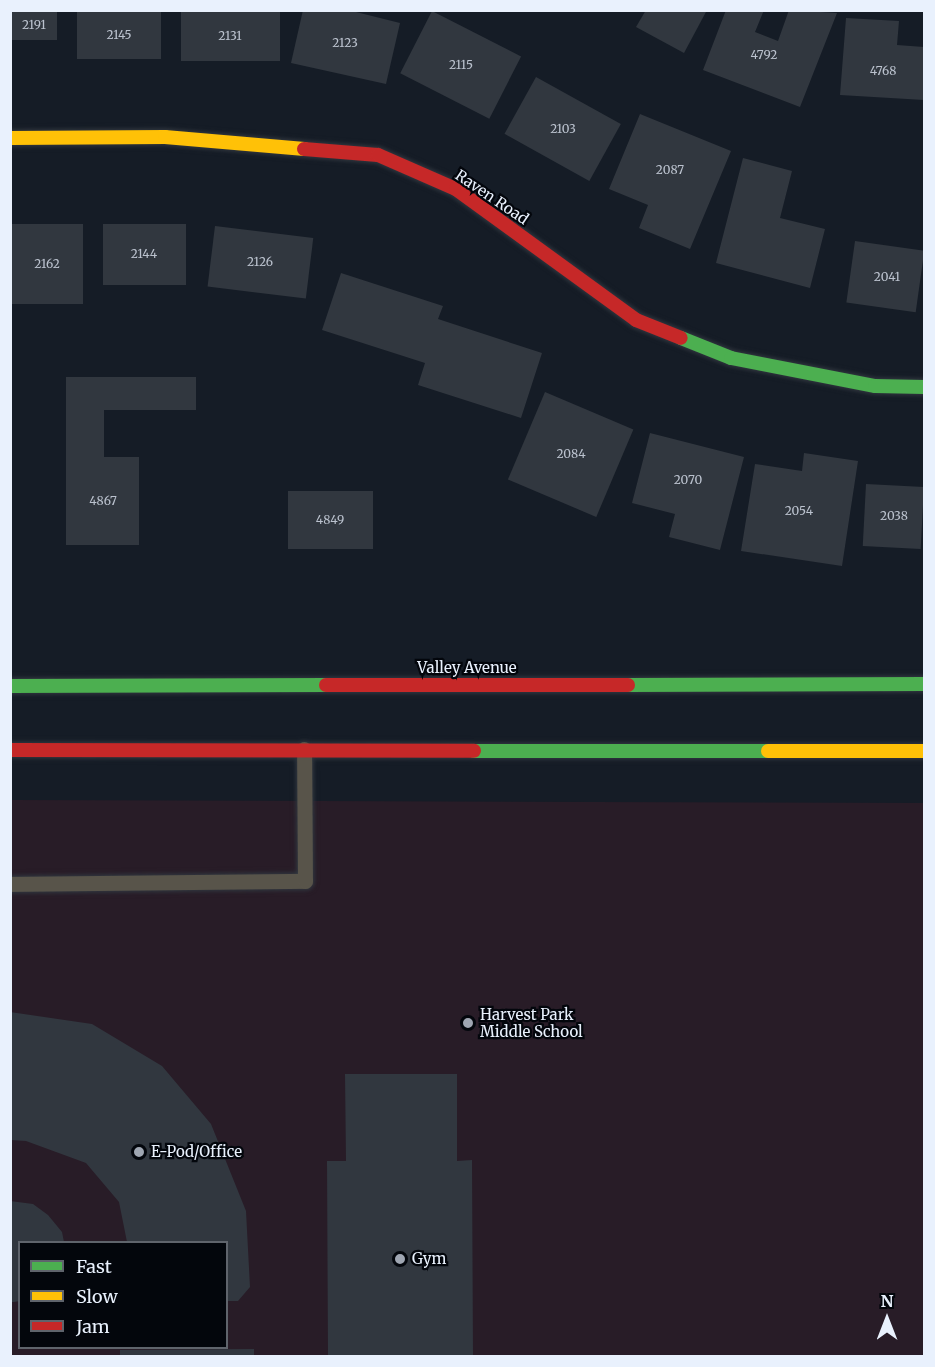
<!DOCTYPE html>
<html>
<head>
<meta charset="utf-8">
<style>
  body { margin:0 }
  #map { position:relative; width:935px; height:1367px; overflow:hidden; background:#151c26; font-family:Merriweather,serif }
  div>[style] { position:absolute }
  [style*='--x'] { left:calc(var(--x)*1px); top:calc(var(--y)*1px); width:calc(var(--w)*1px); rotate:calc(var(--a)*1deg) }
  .education>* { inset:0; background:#281c27 }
  .building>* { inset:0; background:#31373f; transform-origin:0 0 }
  .roads { filter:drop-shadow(0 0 2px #30363e) drop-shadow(0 0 2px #30363e) }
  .lane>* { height:15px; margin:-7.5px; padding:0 7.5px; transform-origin:7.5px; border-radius:7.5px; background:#58544a }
  .fast>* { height:14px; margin:-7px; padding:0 7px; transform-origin:7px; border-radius:7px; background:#4caf50 }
  .slow>* { height:14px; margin:-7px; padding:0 7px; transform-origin:7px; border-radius:7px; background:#ffc107 }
  .jam>* { height:14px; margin:-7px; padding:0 7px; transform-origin:7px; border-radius:7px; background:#c62828 }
  .dots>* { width:16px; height:16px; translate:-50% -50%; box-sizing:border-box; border:3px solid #03060c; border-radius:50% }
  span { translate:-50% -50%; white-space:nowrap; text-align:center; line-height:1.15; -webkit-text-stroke:4.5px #03060c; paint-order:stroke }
  .number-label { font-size:12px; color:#bbc2ce }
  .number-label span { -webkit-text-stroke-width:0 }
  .street-label { font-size:15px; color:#e9f1fd }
  .poi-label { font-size:15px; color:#e9f1fd }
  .left { translate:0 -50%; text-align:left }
  .frame { position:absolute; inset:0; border:12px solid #e9f1fd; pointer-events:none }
  .legend { position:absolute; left:18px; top:1241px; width:210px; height:108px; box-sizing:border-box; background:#03060c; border:2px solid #5f646c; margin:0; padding:8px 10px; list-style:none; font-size:18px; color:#e9f1fd }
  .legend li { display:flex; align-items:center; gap:12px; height:30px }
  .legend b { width:30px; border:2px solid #5f646c }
  .north { position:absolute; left:857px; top:1289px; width:60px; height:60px; -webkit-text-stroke:4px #03060c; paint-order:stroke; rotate:0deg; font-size:16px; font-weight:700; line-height:24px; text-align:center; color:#e9f1fd }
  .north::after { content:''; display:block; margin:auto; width:21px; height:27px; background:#e9f1fd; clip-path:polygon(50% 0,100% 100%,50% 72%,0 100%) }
</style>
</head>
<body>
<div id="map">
  <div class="education">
    <div style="clip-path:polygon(evenodd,11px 800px,924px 803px,924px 1356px,11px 1356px,11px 800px,20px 1242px,226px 1242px,226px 1348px,20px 1348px,20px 1242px)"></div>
  </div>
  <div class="building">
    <div style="left:10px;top:10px;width:47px;height:30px"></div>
    <div style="left:77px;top:10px;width:84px;height:49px"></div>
    <div style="left:181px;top:10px;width:99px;height:51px"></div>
    <div style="clip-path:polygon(303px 10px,348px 10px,400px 23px,386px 84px,291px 63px)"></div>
    <div style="clip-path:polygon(646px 10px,707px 10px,684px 53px,636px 27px)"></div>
    <div style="clip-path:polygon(726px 10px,764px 10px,755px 32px,778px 41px,789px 10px,837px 13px,800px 107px,703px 70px)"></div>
    <div style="left:432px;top:11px;width:100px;height:70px;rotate:27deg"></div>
    <div style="clip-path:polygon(846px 18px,899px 21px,897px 45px,924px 47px,924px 100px,840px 95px)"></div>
    <div style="left:536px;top:77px;width:97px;height:65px;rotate:29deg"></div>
    <div style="clip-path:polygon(640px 114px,731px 151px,690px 249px,639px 228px,648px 205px,609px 189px)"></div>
    <div style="clip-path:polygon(743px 158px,792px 171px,780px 218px,825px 229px,810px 288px,716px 263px)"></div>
    <div style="left:10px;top:224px;width:73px;height:80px"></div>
    <div style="left:103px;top:224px;width:83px;height:61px"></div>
    <div style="left:215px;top:226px;width:99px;height:61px;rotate:7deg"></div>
    <div style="left:855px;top:241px;width:70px;height:62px;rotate:8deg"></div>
    <div style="clip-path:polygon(341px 273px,443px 306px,438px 319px,542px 353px,521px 418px,418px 385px,425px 363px,322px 330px)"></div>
    <div style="clip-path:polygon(66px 377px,196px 377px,196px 410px,104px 410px,104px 457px,139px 457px,139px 545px,66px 545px)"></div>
    <div style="left:545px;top:392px;width:96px;height:95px;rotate:23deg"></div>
    <div style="clip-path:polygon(650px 433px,744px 457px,720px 550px,669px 537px,675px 514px,632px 503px)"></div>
    <div style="clip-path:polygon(804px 453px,858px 461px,842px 566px,741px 551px,755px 464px,802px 471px)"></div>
    <div style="left:866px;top:484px;width:58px;height:62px;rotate:3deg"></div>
    <div style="left:288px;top:491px;width:85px;height:58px"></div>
    <div style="clip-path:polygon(10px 1012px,92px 1024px,162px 1066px,211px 1124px,246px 1211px,250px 1287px,238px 1301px,226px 1301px,226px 1242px,127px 1242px,119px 1202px,86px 1163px,26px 1141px,10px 1140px)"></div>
    <div style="clip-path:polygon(345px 1074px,457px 1074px,457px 1161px,472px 1160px,473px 1356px,328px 1356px,327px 1161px,346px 1161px)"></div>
    <div style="clip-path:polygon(10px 1201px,33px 1204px,48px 1215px,62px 1232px,64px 1242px,20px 1242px,20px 1301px,14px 1302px,10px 1302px)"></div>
    <div style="clip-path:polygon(254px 1349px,254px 1356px,120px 1356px,120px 1350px)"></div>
  </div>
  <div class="roads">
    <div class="lane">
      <div style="--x:10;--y:884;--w:295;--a:-0.6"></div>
      <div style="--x:305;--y:881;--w:132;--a:-90.4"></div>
    </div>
    <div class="fast">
      <div style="--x:681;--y:338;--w:54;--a:21.8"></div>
      <div style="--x:731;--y:358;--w:147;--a:11"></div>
      <div style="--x:875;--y:386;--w:49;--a:1.2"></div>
      <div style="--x:628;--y:685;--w:296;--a:-0.2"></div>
      <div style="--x:10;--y:686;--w:316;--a:-0.2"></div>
      <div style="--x:474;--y:751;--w:294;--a:0"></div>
    </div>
    <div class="slow">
      <div style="--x:10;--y:138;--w:155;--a:-0.4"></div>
      <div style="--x:165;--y:137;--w:140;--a:4.9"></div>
      <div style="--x:768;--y:751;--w:156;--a:0"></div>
    </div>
    <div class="jam">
      <div style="--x:304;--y:149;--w:74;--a:4.6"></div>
      <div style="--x:378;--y:155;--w:85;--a:23.6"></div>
      <div style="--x:456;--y:189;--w:223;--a:36"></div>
      <div style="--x:636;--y:320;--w:48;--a:21.8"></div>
      <div style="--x:326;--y:685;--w:302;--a:0"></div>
      <div style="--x:10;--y:750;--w:464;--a:0.1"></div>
    </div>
  </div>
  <div class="dots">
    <div style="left:468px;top:1023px;background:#9fa6b2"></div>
    <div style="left:139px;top:1152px;background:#9fa6b2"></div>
    <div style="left:400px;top:1259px;background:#9fa6b2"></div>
  </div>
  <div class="number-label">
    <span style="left:34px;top:25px">2191</span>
    <span style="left:119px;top:35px">2145</span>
    <span style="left:230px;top:36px">2131</span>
    <span style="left:345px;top:43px">2123</span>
    <span style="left:764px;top:55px">4792</span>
    <span style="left:461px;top:65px">2115</span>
    <span style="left:883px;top:71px">4768</span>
    <span style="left:563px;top:129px">2103</span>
    <span style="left:670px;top:170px">2087</span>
    <span style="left:144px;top:254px">2144</span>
    <span style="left:260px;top:262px">2126</span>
    <span style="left:47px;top:264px">2162</span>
    <span style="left:887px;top:277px">2041</span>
    <span style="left:571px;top:454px">2084</span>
    <span style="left:688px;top:480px">2070</span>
    <span style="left:103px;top:501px">4867</span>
    <span style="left:799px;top:511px">2054</span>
    <span style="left:894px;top:516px">2038</span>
    <span style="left:330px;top:520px">4849</span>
  </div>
  <div class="street-label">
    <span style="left:492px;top:197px;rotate:34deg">Raven Road</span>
    <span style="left:467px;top:668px">Valley Avenue</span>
  </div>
  <div class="poi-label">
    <span class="left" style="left:480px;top:1023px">Harvest Park<br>Middle School</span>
    <span class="left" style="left:151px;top:1152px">E-Pod/Office</span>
    <span class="left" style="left:412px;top:1259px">Gym</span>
  </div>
  <div class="frame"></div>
  <ul class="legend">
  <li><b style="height:8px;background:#4caf50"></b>Fast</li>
  <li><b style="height:8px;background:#ffc107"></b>Slow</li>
  <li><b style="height:8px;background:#c62828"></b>Jam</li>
  </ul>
  <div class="north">N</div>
</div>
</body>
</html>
